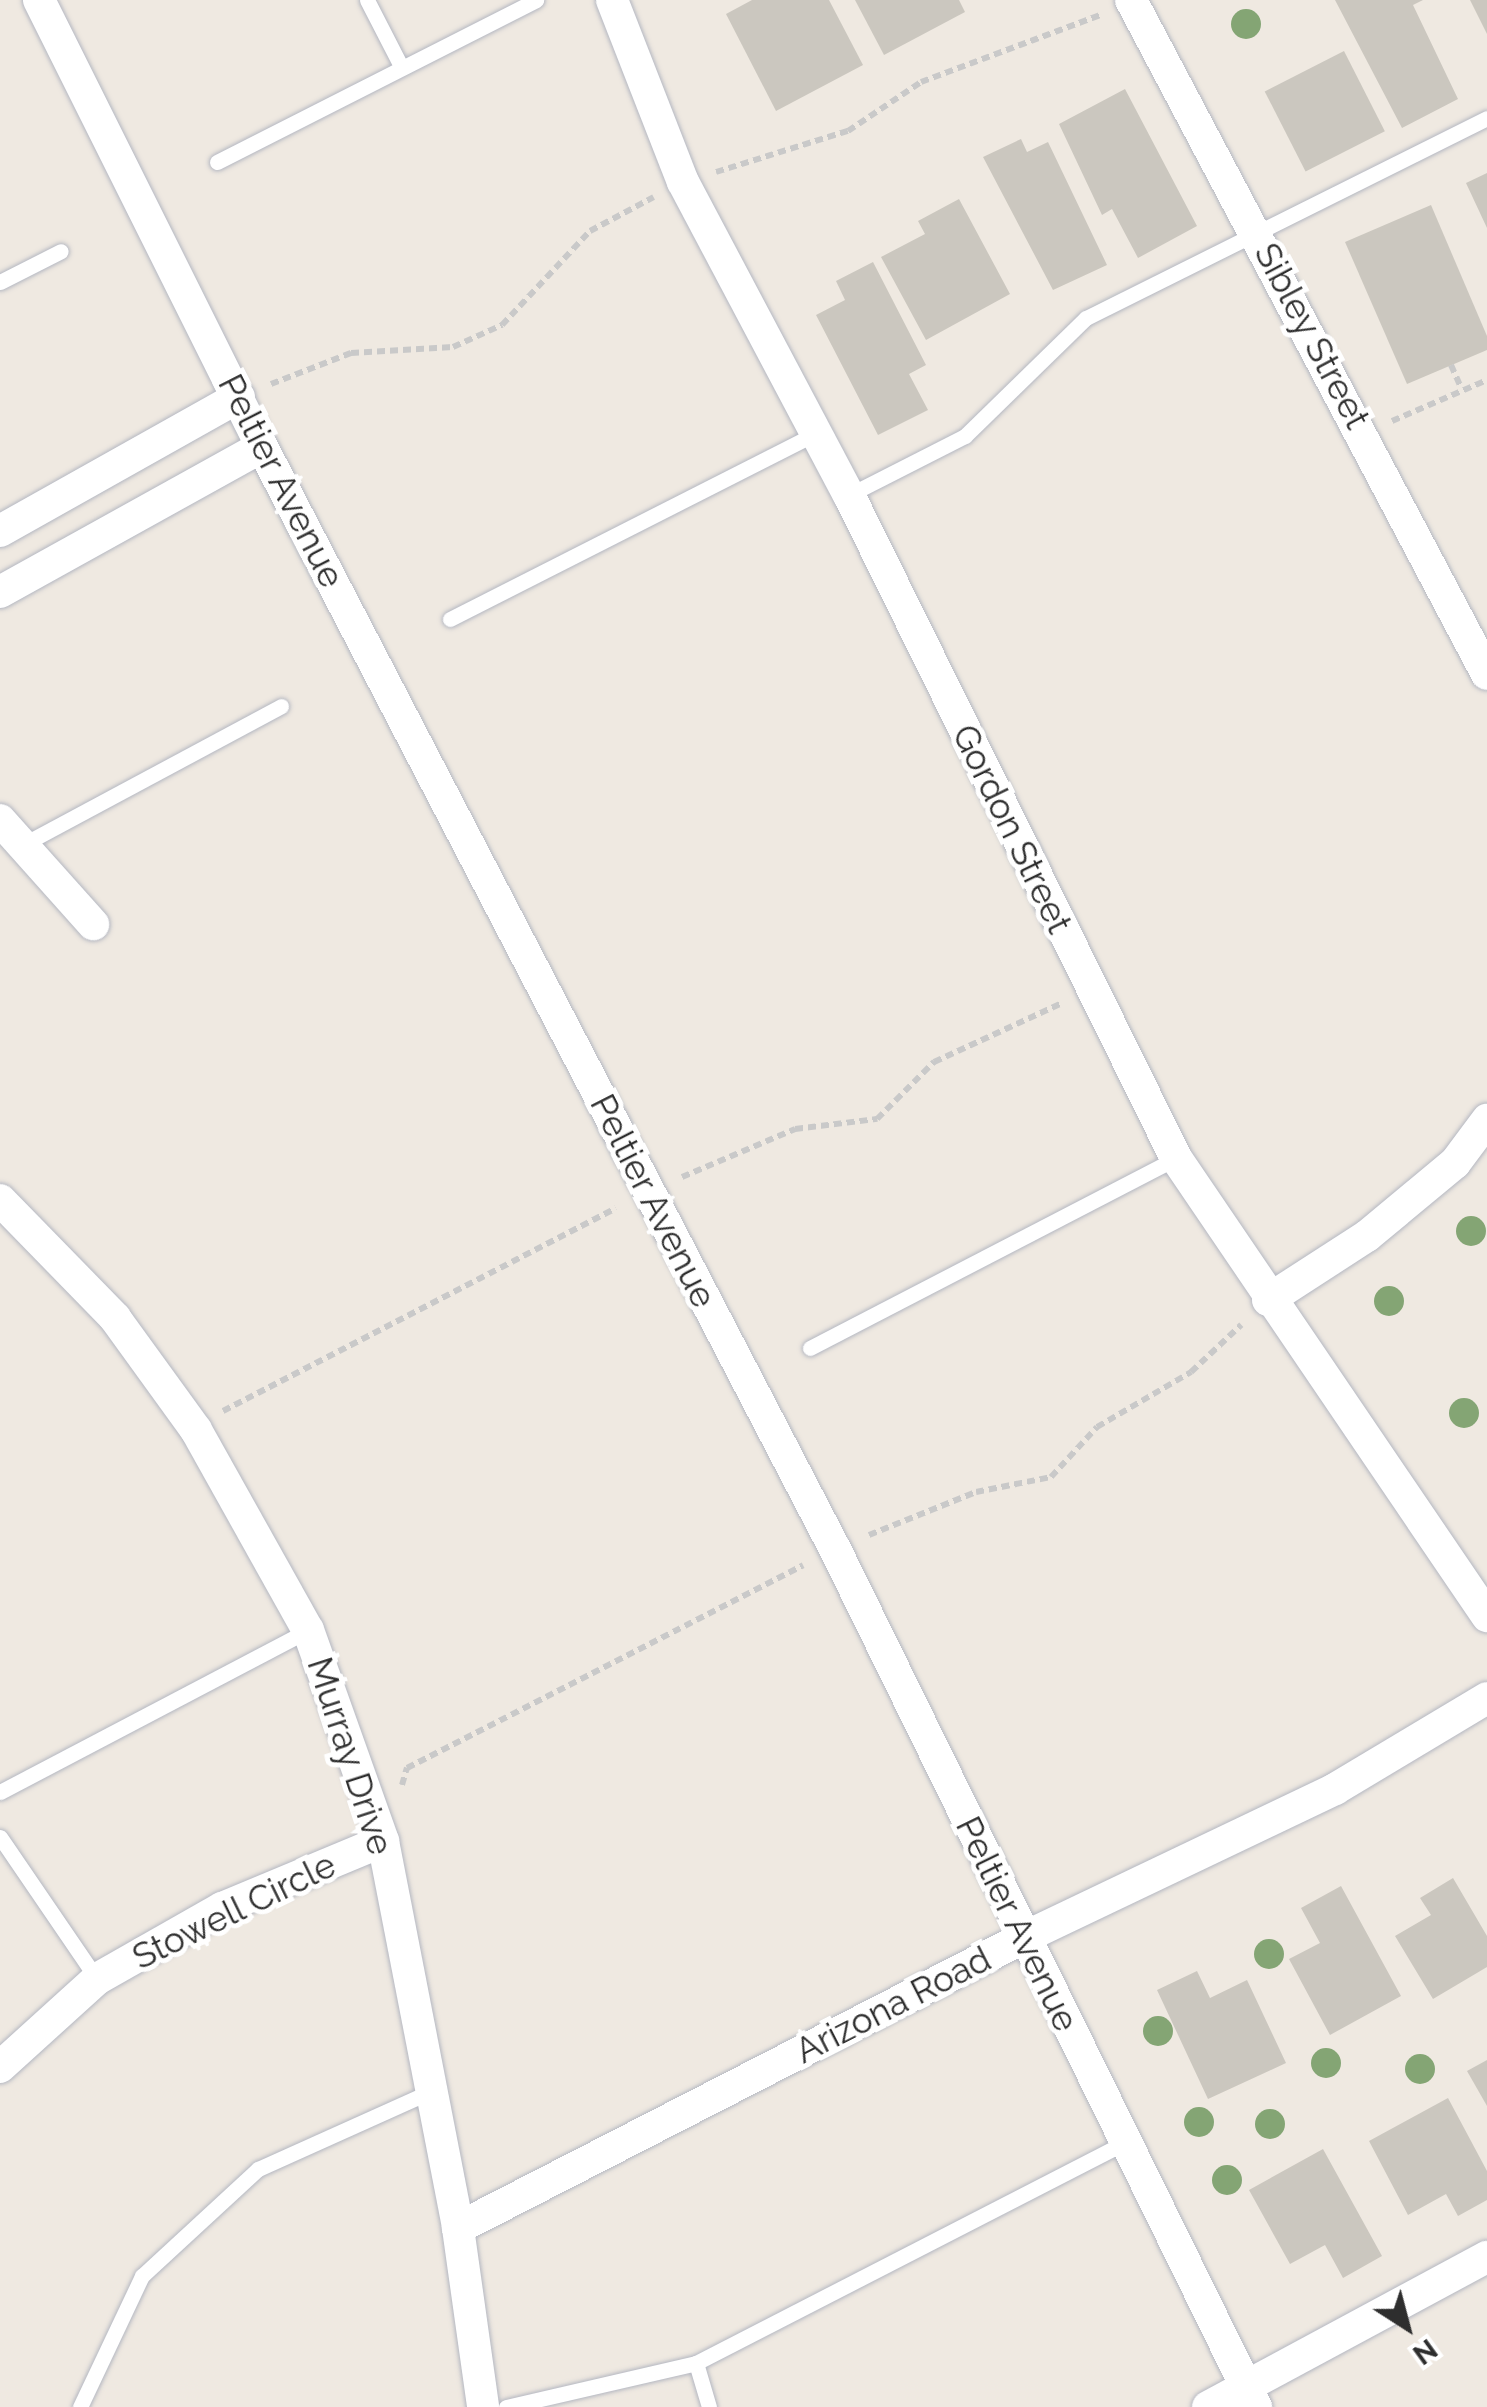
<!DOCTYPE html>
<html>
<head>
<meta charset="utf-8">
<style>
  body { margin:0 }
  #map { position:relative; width:1487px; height:2407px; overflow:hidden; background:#efe9e1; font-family:Raleway,sans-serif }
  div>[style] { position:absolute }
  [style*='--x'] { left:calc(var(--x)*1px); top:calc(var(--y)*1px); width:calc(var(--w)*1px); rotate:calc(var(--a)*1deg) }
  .building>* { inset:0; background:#cbc7bf; transform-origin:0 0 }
  .path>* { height:6px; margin-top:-3px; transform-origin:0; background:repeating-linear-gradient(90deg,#c9c9c9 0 8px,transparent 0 13px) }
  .roads { filter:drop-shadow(0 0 2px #b4b7c1) drop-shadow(0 0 2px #b4b7c1) }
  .service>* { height:15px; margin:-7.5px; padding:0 7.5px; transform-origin:7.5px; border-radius:7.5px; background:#fff }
  .minor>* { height:32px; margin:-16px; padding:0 16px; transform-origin:16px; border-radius:16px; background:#fff }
  .trees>* { width:30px; height:30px; margin:-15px; border-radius:50%; background:#84a574 }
  span { translate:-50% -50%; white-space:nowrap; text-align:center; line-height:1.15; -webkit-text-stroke:10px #fff; paint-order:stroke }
  .street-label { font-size:35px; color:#2e2e2e }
  .north { position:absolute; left:1357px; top:2277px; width:100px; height:100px; -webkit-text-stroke:8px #fff; paint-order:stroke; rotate:144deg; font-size:28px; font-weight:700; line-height:40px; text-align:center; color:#2e2e2e }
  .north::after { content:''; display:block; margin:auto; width:35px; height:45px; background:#2e2e2e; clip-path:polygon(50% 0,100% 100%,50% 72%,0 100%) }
</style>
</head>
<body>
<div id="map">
  <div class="building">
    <div style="clip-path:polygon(752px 0,829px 0,863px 65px,776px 111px,726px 14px)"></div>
    <div style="clip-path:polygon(855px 0,959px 0,965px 12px,884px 55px)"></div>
    <div style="clip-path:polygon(1335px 0,1423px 0,1413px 5px,1458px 99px,1402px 128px)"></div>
    <div style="clip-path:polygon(1470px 0,1487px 0,1487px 34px)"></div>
    <div style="left:1344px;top:51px;width:90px;height:89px;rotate:63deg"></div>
    <div style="clip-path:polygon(1125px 89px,1197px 226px,1138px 258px,1112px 209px,1102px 215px,1059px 124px)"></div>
    <div style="clip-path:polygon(1021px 139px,1027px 152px,1048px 142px,1107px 265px,1053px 290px,983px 157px)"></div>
    <div style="clip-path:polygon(1487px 173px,1487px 228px,1466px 183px)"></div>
    <div style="clip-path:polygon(959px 199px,1010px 294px,926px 340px,881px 257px,925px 234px,918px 221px)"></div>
    <div style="clip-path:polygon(1431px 205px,1487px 336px,1487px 350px,1407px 384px,1345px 242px)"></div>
    <div style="clip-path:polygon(873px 262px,926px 365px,909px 374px,928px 410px,878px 435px,816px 315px,845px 300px,836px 281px)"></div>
    <div style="clip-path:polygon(1453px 1878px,1487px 1936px,1487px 1967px,1433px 1999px,1395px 1936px,1431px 1915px,1420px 1898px)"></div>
    <div style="clip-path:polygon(1341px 1886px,1401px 1996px,1330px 2035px,1289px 1959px,1320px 1943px,1301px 1908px)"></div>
    <div style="clip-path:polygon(1197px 1971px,1210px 1998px,1247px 1980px,1286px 2063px,1208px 2099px,1157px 1990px)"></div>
    <div style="clip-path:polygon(1487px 2060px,1487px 2106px,1467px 2071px)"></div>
    <div style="clip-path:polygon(1448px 2098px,1487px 2171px,1487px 2200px,1458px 2216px,1446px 2194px,1408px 2215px,1369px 2141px)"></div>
    <div style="clip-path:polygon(1323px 2149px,1382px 2256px,1343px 2278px,1325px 2245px,1290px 2264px,1249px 2190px)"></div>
  </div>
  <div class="path">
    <div style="--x:716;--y:172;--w:138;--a:-17.3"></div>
    <div style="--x:848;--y:131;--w:88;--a:-33.9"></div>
    <div style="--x:921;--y:82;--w:191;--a:-20.5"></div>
    <div style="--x:1451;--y:365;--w:24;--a:66"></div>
    <div style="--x:271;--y:384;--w:86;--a:-21.2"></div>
    <div style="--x:351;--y:353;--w:102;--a:-3.4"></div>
    <div style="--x:453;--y:347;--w:54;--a:-24.2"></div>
    <div style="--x:502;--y:325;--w:129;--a:-46.9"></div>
    <div style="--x:590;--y:231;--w:72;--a:-28"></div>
    <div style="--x:1392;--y:421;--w:103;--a:-23.3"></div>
    <div style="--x:682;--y:1177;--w:123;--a:-23"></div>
    <div style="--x:795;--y:1129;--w:83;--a:-7"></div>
    <div style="--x:877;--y:1119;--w:81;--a:-45"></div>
    <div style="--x:934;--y:1062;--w:141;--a:-24.7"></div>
    <div style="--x:223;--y:1411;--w:442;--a:-27.3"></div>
    <div style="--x:869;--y:1535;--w:115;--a:-21.9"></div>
    <div style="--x:976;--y:1492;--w:76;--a:-11.3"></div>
    <div style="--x:1051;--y:1477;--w:68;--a:-47.4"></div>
    <div style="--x:1097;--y:1427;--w:109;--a:-30.3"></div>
    <div style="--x:1191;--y:1372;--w:69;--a:-43.2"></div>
    <div style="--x:402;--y:1785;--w:18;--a:-74"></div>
    <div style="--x:407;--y:1768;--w:445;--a:-27.1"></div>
  </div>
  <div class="roads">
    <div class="service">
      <div style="--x:367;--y:0;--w:76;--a:62.8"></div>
      <div style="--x:217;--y:162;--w:358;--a:-26.9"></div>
      <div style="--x:0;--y:282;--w:68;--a:-26.9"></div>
      <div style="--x:849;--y:495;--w:130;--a:-27"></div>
      <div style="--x:965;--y:436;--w:169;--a:-44.3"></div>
      <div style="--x:1086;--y:318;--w:448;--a:-26.5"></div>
      <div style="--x:450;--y:619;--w:411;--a:-26.9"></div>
      <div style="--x:22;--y:845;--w:294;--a:-28.2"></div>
      <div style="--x:810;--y:1348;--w:412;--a:-27.4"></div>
      <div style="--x:0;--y:1792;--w:348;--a:-27.7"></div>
      <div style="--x:0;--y:1837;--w:172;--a:55.7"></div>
      <div style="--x:696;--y:2363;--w:46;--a:73.5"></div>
      <div style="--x:80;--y:2407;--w:145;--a:-64.7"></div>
      <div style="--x:142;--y:2276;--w:158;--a:-42.7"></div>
      <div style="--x:258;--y:2169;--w:188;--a:-24.2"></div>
      <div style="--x:506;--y:2407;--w:195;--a:-13"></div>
      <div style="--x:696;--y:2363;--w:483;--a:-27.2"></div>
    </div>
    <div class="minor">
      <div style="--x:39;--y:0;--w:500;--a:63.5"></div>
      <div style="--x:262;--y:447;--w:1242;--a:62.53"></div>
      <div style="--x:835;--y:1549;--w:956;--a:63.86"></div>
      <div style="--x:612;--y:0;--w:195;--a:68.7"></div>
      <div style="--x:683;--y:182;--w:354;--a:62.1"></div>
      <div style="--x:849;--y:495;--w:739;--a:63.75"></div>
      <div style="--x:1176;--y:1158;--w:554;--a:55.82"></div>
      <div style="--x:1131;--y:0;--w:762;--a:62.16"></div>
      <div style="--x:0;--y:531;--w:274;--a:-29.3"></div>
      <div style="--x:0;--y:592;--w:299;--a:-29"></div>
      <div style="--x:0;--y:820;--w:140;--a:48.2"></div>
      <div style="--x:0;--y:1200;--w:165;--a:45.7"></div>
      <div style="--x:115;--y:1318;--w:138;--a:54.1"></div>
      <div style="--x:196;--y:1430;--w:229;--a:60.8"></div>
      <div style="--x:308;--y:1630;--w:224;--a:70.4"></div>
      <div style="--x:383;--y:1841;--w:394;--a:79"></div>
      <div style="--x:458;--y:2228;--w:181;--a:82"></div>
      <div style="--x:1268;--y:1300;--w:118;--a:-32.9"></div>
      <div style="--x:1367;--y:1236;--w:114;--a:-39.7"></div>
      <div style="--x:1455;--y:1163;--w:54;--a:-53.3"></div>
      <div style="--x:0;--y:2067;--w:131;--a:-42.2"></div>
      <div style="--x:97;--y:1979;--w:144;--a:-29.6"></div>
      <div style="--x:222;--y:1908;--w:174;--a:-22.6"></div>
      <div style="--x:458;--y:2228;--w:635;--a:-27.17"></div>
      <div style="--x:1023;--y:1938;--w:346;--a:-25.5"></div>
      <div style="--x:1335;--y:1789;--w:177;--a:-30.9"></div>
      <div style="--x:1208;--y:2407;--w:317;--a:-28.3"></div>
    </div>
  </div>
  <div class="trees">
    <div style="left:1246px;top:24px"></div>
    <div style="left:1471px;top:1231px"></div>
    <div style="left:1389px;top:1301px"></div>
    <div style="left:1464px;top:1413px"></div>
    <div style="left:1269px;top:1954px"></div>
    <div style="left:1158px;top:2031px"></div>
    <div style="left:1326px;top:2063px"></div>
    <div style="left:1420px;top:2069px"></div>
    <div style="left:1199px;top:2122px"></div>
    <div style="left:1270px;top:2124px"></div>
    <div style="left:1227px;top:2180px"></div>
  </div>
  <div class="street-label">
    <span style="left:1312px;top:336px;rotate:62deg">Sibley Street</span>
    <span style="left:281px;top:481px;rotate:63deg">Peltier Avenue</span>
    <span style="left:1012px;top:829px;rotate:64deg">Gordon Street</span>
    <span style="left:653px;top:1201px;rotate:63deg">Peltier Avenue</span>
    <span style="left:350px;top:1756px;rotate:72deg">Murray Drive</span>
    <span style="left:234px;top:1911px;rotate:-26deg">Stowell Circle</span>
    <span style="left:1017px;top:1924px;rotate:64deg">Peltier Avenue</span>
    <span style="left:893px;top:2005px;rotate:-27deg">Arizona Road</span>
  </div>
  <div class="north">N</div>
</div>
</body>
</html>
